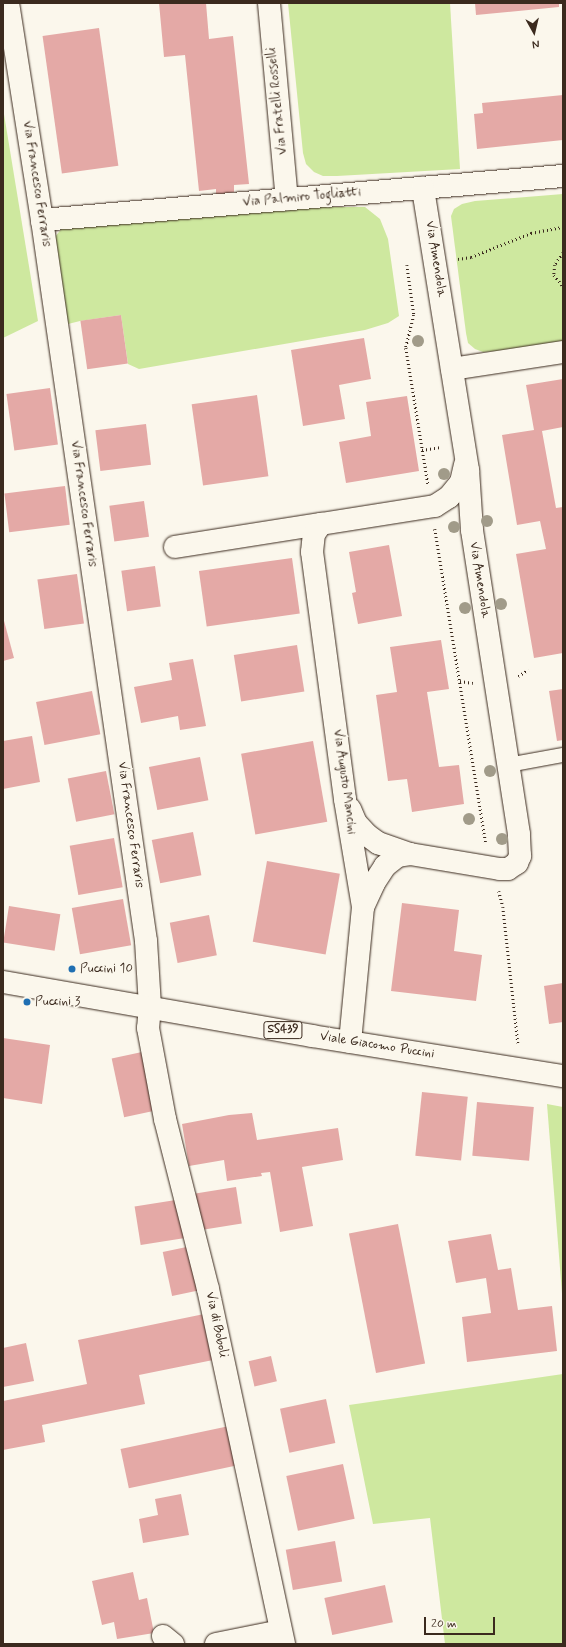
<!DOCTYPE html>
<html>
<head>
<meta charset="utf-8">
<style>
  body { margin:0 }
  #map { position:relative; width:566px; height:1647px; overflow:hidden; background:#fbf7ec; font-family:Mynerve,sans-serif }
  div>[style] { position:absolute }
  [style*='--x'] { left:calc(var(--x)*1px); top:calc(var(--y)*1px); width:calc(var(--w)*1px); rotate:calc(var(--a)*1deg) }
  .green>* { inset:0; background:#cee89f }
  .building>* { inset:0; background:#e4a9a6; transform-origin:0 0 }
  .path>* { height:2.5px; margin-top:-1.25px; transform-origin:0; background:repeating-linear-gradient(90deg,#3b2a1e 0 1px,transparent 0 4px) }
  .roads { filter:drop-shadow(0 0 1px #3b2a1e) drop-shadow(0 0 1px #3b2a1e) }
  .lane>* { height:14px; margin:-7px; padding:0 7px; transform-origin:7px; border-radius:7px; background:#fbf7ec }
  .street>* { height:22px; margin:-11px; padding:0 11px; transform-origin:11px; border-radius:11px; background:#fbf7ec }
  .primary>* { height:22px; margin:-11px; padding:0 11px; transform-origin:11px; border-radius:11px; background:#fbf7ec }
  .trees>* { width:12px; height:12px; margin:-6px; border-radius:50%; background:#a19b89 }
  .dots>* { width:11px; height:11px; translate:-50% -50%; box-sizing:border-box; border:2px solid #fbf7ec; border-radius:50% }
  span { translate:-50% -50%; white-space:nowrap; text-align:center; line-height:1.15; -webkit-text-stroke:3.5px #fbf7ec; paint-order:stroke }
  .shield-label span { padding:1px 3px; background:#fbf7ec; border:1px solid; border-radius:3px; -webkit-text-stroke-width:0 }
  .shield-label { font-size:12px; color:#3b2a1e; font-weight:700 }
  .street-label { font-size:13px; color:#3b2a1e }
  .poi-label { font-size:13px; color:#3b2a1e }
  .left { translate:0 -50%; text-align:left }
  .frame { position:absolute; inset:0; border:4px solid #3b2a1e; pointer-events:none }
  .north { position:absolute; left:514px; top:12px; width:40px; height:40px; -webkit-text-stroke:3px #fbf7ec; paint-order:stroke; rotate:172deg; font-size:11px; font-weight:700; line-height:16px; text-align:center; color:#3b2a1e }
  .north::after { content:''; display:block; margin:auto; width:14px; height:18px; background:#3b2a1e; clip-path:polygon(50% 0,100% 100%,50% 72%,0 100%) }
  .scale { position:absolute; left:424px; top:1617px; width:71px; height:18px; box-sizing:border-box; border:2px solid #3b2a1e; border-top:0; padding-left:5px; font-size:12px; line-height:14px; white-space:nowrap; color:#3b2a1e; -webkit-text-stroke:3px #fbf7ec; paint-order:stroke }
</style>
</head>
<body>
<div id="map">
  <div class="green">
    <div style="clip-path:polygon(288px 3px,450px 3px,460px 169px,337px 176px,323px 176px,314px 172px,306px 164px,303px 153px)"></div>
    <div style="clip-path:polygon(3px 108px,38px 321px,3px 338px)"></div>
    <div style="clip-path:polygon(563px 194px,563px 343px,500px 351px,483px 352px,475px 349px,468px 343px,466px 333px,451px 216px,454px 209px,462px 204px,475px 201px)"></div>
    <div style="clip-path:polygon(321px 207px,365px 207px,380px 219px,388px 239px,399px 316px,388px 323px,365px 330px,139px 369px,128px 364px,121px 315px,80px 321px,68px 324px,55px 257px,55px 237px,62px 228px)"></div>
    <div style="clip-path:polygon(547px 1104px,563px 1107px,563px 1306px)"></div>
    <div style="clip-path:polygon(563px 1374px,563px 1644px,445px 1644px,430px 1518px,373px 1524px,349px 1405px)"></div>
  </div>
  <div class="building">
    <div style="clip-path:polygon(159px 3px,206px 3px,209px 39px,233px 36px,249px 184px,234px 185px,234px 192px,216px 195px,216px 189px,199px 191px,185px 55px,164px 57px)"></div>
    <div style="clip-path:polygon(475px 3px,559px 3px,559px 7px,476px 15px)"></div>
    <div style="left:99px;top:28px;width:139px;height:57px;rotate:82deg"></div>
    <div style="clip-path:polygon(563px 95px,563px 140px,477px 149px,474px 114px,483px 113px,482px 103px)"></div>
    <div style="left:121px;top:315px;width:49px;height:41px;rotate:82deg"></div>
    <div style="clip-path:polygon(364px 338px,371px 379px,339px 385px,345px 419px,303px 426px,291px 350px)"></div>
    <div style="clip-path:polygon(563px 379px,563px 427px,542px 431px,556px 508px,563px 507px,563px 653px,534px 658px,516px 554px,546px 549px,540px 521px,517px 525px,502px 435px,534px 430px,526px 385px)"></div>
    <div style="left:50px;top:388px;width:57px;height:44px;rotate:82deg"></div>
    <div style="left:257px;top:395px;width:82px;height:66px;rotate:82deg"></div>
    <div style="clip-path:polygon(407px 396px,419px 471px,346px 483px,339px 442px,371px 436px,366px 402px)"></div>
    <div style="left:146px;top:424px;width:41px;height:51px;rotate:83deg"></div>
    <div style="left:65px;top:486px;width:39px;height:61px;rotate:83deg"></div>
    <div style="left:144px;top:501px;width:36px;height:35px;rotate:82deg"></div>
    <div style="clip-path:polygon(389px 545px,402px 616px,358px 624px,352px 593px,356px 592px,349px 552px)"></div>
    <div style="left:292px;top:558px;width:56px;height:94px;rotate:82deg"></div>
    <div style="left:155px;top:566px;width:41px;height:34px;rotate:82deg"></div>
    <div style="left:77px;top:574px;width:50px;height:40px;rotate:82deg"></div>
    <div style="clip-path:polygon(3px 617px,14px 658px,3px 661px)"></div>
    <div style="clip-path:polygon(441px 640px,449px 689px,427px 692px,439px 767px,459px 765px,464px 804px,412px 812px,407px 779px,388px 781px,376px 695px,397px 692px,390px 647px)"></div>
    <div style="left:297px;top:645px;width:47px;height:64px;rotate:81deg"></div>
    <div style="clip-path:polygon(193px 659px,206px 726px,180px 730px,178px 716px,141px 723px,134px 687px,172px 680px,169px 663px)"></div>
    <div style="clip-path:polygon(563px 689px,563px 740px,557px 741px,549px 691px)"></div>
    <div style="left:92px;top:691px;width:44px;height:57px;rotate:79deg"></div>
    <div style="clip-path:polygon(32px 736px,40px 782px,3px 789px,3px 741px)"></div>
    <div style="left:313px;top:741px;width:82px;height:73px;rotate:80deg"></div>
    <div style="left:200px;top:757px;width:44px;height:52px;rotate:79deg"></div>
    <div style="left:106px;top:771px;width:44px;height:39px;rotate:79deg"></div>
    <div style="left:193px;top:832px;width:44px;height:42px;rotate:79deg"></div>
    <div style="left:114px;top:838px;width:50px;height:45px;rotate:80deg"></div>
    <div style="left:267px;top:861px;width:74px;height:82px;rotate:10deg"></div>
    <div style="left:123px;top:899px;width:47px;height:52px;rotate:80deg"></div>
    <div style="clip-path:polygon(402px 903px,459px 910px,454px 951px,482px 955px,476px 1001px,391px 991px)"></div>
    <div style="left:9px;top:906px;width:52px;height:37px;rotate:9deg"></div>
    <div style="left:209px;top:915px;width:41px;height:40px;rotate:79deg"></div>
    <div style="clip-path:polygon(563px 983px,563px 1022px,549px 1024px,544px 986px)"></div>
    <div style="clip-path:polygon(3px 1038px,50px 1045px,42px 1104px,3px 1098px)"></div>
    <div style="left:142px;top:1052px;width:60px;height:31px;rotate:78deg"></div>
    <div style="left:422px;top:1092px;width:46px;height:64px;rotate:6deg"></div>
    <div style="left:477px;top:1102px;width:57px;height:54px;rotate:5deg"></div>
    <div style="clip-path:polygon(252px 1113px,257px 1140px,338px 1128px,343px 1160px,302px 1167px,313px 1226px,280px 1232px,270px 1172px,261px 1173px,262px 1176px,227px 1181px,224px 1160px,189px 1166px,182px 1124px,229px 1115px)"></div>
    <div style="left:236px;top:1187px;width:37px;height:41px;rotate:81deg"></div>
    <div style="left:182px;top:1199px;width:39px;height:48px;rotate:81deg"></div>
    <div style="left:398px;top:1224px;width:142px;height:50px;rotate:79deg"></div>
    <div style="clip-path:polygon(491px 1234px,498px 1270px,511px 1268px,518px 1310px,552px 1306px,557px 1351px,467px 1362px,462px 1317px,491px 1313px,486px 1278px,456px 1283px,448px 1241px)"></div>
    <div style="left:196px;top:1245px;width:45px;height:34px;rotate:78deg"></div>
    <div style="clip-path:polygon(209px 1313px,218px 1359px,139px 1375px,145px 1404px,42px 1425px,45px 1442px,3px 1450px,3px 1401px,87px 1384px,78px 1340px)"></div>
    <div style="clip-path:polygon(26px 1343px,34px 1381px,3px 1387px,3px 1348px)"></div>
    <div style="left:271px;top:1356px;width:26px;height:23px;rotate:77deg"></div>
    <div style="left:326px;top:1399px;width:45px;height:47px;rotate:78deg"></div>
    <div style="left:234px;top:1425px;width:40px;height:116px;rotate:78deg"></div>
    <div style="left:343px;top:1464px;width:56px;height:58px;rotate:78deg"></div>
    <div style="clip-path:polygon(181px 1494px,189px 1535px,143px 1543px,139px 1519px,158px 1515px,155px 1499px)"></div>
    <div style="left:335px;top:1541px;width:41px;height:50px;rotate:80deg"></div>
    <div style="clip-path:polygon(133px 1572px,139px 1600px,147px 1598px,154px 1633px,117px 1639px,114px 1622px,102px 1625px,92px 1581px)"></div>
    <div style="left:385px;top:1585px;width:38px;height:62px;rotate:78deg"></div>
  </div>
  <div class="path">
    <div style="--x:563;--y:253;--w:14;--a:124"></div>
    <div style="--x:555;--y:265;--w:10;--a:96"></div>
    <div style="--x:554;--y:275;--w:14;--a:51"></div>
    <div style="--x:458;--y:259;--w:13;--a:-9"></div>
    <div style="--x:471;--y:257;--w:65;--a:-21.8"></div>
    <div style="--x:531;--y:233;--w:33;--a:-11"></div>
    <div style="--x:407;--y:265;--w:50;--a:82"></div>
    <div style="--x:414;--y:315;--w:34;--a:104"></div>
    <div style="--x:406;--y:348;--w:138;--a:80.8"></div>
    <div style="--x:422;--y:450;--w:20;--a:-9"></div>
    <div style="--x:435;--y:529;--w:319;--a:80.8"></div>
    <div style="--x:518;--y:676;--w:12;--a:-31"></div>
    <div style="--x:460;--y:681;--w:13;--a:9"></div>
    <div style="--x:499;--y:891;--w:16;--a:76"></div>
    <div style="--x:503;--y:907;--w:137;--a:83.7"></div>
  </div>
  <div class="roads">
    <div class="lane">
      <div style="--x:508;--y:765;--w:56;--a:-10.3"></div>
    </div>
    <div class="street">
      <div style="--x:8;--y:3;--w:220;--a:81.1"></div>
      <div style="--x:42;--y:220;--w:728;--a:81.79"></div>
      <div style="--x:146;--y:941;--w:65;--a:86.5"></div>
      <div style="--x:150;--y:1006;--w:22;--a:95"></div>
      <div style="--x:148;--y:1028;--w:93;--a:79.4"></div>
      <div style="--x:165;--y:1119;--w:175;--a:75.8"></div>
      <div style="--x:208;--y:1289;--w:363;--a:77.9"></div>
      <div style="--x:269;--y:3;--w:197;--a:84.8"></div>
      <div style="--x:42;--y:220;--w:523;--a:-4.83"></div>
      <div style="--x:452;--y:369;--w:112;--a:-8.7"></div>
      <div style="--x:175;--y:547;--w:148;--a:-9"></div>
      <div style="--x:350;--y:809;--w:15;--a:67"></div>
      <div style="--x:356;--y:823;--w:16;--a:47"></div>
      <div style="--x:367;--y:835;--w:14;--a:36"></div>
      <div style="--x:378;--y:843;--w:34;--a:19"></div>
      <div style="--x:363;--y:907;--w:26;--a:-65"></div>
      <div style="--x:374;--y:883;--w:20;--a:-57"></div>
      <div style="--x:385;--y:866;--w:16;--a:-38"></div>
      <div style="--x:398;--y:856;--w:12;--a:-9"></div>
      <div style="--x:410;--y:854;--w:91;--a:9.5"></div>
      <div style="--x:500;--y:869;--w:8;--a:0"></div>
      <div style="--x:508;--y:869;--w:11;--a:-34"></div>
      <div style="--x:517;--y:863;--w:8;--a:-67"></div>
      <div style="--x:520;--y:856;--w:22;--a:-93"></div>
      <div style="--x:519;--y:834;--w:308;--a:-98.8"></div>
      <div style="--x:472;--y:530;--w:60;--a:-93.8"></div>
      <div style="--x:468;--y:470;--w:286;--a:-99.1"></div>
      <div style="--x:350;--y:1042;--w:136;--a:-84.5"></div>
      <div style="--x:363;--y:907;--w:109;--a:-99.5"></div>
      <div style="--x:345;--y:799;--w:249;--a:-97.6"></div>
      <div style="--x:312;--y:552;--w:18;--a:-84"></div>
      <div style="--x:314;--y:534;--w:12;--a:-55"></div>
      <div style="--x:321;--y:524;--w:115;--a:-9"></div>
      <div style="--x:435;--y:506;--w:17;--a:-33"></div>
      <div style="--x:449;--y:497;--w:19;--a:-51"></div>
      <div style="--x:461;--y:482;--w:18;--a:-77"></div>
      <div style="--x:163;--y:1636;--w:13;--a:39"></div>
      <div style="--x:216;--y:1644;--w:66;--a:-11.3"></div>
    </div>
    <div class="primary">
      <div style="--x:3;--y:982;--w:314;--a:9.9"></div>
      <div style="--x:312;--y:1036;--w:254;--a:9.1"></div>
    </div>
  </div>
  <div class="trees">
    <div style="left:418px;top:341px"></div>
    <div style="left:444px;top:474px"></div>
    <div style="left:487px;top:521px"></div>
    <div style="left:454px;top:527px"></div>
    <div style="left:501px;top:604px"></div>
    <div style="left:465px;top:608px"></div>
    <div style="left:490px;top:771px"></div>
    <div style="left:469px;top:819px"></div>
    <div style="left:502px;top:839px"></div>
  </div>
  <div class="dots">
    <div style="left:72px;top:969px;background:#1f6fb2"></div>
    <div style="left:27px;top:1002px;background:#1f6fb2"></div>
  </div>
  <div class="shield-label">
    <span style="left:283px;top:1030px">SS439</span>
  </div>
  <div class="street-label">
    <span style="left:278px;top:101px;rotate:-96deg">Via Fratelli Rosselli</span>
    <span style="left:36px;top:184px;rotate:81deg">Via Francesco Ferraris</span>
    <span style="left:302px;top:198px;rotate:-5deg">Via Palmiro Togliatti</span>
    <span style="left:435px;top:259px;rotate:81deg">Via Amendola</span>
    <span style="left:83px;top:504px;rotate:82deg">Via Francesco Ferraris</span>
    <span style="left:479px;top:580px;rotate:81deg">Via Amendola</span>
    <span style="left:344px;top:782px;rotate:82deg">Via Augusto Mancini</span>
    <span style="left:130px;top:825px;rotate:82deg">Via Francesco Ferraris</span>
    <span style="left:377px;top:1046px;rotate:9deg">Viale Giacomo Puccini</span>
    <span style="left:216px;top:1325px;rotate:78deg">Via di Boboli</span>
  </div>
  <div class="poi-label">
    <span class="left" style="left:80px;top:969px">Puccini 10</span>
    <span class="left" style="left:35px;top:1002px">Puccini 3</span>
  </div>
  <div class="frame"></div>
  <div class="north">N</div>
  <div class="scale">20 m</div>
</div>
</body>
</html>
